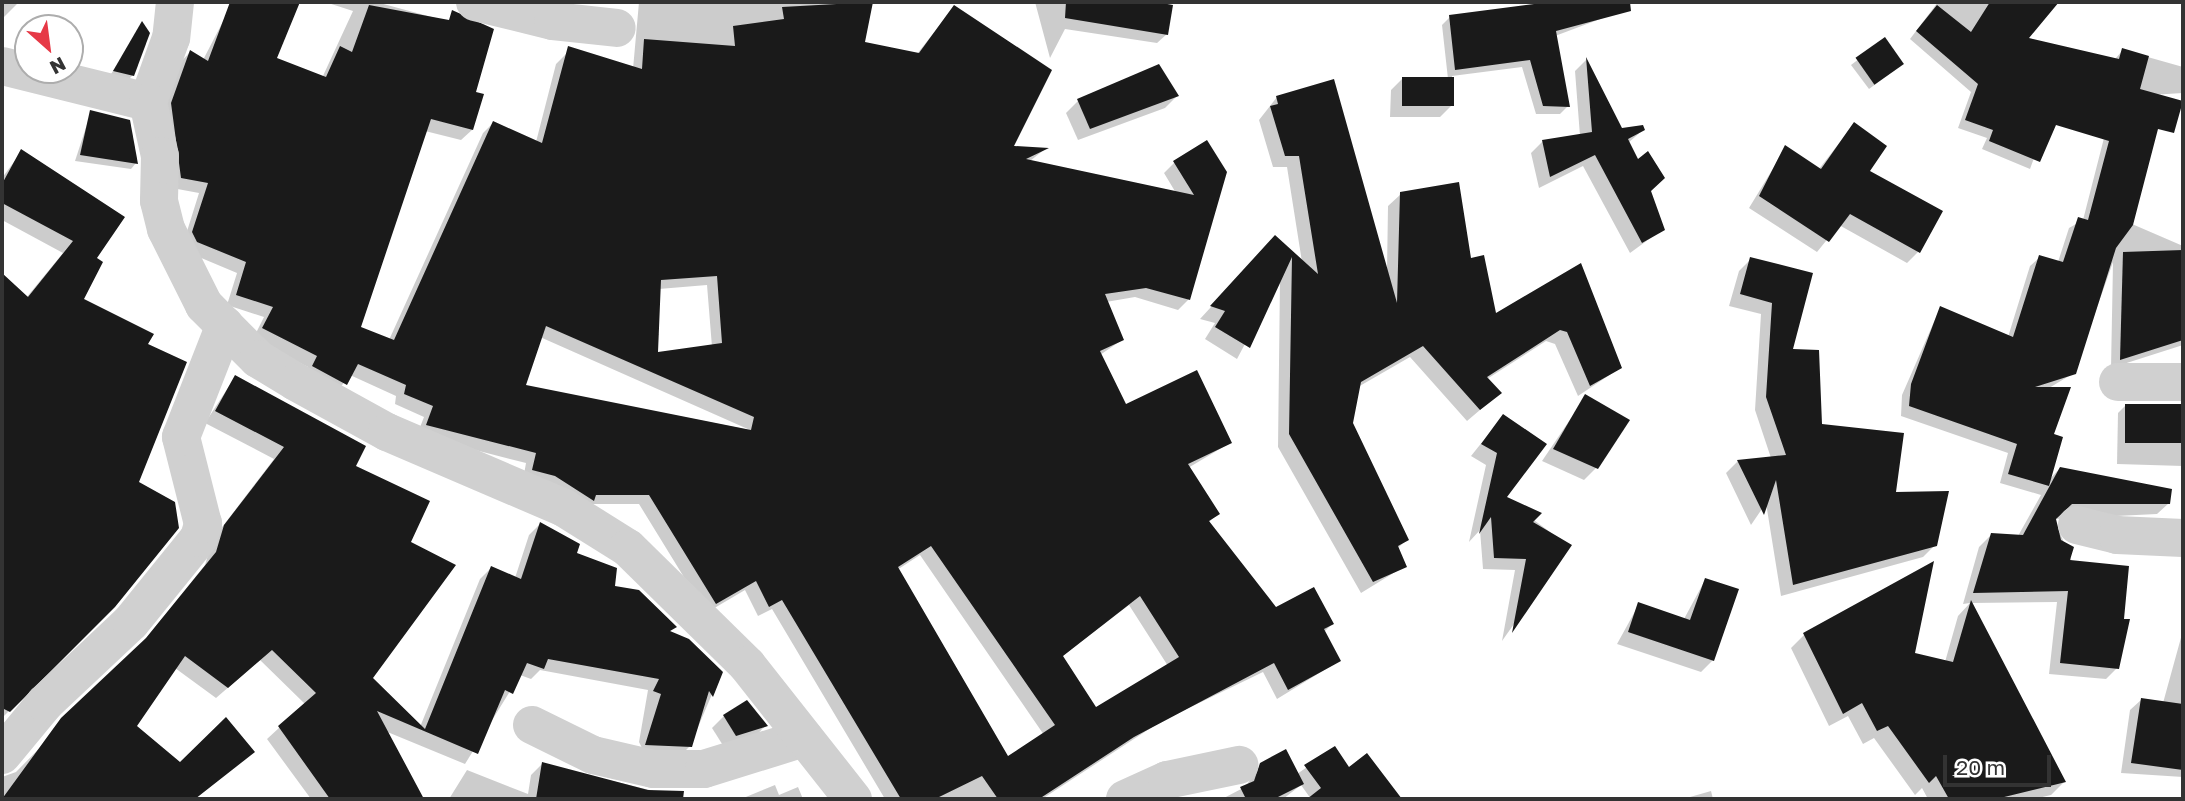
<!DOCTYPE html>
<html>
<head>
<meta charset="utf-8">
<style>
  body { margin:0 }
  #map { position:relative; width:2185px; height:801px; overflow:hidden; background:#fff; font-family:"Golos Text",sans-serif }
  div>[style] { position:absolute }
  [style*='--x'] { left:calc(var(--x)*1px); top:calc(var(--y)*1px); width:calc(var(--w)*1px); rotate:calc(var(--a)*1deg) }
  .shadow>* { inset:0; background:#0003 }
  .building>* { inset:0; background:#1a1a1a; transform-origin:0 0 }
  .minor>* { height:38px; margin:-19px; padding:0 19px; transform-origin:19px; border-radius:19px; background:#d0d0d0 }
  .tertiary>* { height:38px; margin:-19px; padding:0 19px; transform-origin:19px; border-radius:19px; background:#d0d0d0 }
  span { translate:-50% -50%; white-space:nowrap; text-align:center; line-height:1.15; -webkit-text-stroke:7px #fff; paint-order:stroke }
  .frame { position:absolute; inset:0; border:4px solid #333; pointer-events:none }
  .north { position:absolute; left:14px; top:14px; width:70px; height:70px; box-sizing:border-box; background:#fff; border:2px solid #adadad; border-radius:50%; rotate:152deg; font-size:19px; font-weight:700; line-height:28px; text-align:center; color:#333 }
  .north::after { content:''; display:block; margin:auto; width:24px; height:32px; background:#e63946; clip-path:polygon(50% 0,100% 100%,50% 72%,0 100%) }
  .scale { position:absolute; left:1943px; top:755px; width:108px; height:32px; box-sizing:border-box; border:4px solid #333; border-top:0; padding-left:9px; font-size:21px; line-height:24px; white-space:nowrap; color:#333; -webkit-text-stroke:5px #fff; paint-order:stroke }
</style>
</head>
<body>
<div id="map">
  <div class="shadow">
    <div style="clip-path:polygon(2px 2px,19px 2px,2px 19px)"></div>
    <div style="clip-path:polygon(evenodd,233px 2px,298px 2px,275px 59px,322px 78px,353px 11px,325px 2px,376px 2px,491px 33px,474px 93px,472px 130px,461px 140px,425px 131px,359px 328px,389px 340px,483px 133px,493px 123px,536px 142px,556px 64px,567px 53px,633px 69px,639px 2px,871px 2px,863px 43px,917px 54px,954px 7px,1012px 148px,1045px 149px,1030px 161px,1176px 193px,1164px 173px,1174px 163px,1225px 172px,1188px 300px,1178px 310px,1135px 297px,1106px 302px,1122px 340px,1100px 355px,1126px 406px,1230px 443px,1188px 468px,1217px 514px,1208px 523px,1276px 609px,1332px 624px,1324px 632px,1339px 661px,1277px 699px,1263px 672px,1160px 722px,1042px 799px,885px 799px,772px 609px,758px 616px,745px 590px,706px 613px,639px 504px,589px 504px,523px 480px,526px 463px,417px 435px,424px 417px,395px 404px,396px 396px,350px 375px,335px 394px,303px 376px,308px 367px,253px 339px,264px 317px,227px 305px,237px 273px,187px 252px,183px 244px,199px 193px,172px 188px,161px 115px,180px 63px,190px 52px,203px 60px,233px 2px,707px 285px,712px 347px,656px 354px,659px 289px,707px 285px,233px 2px,540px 337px,750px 430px,523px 386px,540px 337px,233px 2px,920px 555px,1044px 735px,1007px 759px,897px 570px,920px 555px,233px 2px,1129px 605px,1168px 666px,1096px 710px,1061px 657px,1129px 605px)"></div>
    <div style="clip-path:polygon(1035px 2px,1145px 2px,1171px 6px,1167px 34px,1157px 43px,1065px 29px,1050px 58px)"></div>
    <div style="clip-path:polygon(1559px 2px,1599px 2px,1603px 18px,1555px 36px,1568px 106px,1560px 114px,1536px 114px,1522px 67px,1452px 76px,1452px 105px,1440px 117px,1390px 117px,1391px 90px,1403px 78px,1448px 79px,1442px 25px,1450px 17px)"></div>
    <div style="clip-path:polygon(1938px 2px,2050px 2px,2054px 5px,2026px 39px,2115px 59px,2123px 50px,2183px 67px,2183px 93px,2055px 101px,2030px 169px,1982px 149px,1987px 138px,1958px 128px,1971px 92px,1910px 39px)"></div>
    <div style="clip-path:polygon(1884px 40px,1896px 69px,1869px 89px,1851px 65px)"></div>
    <div style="clip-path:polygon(121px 59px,133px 75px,127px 81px,109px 77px)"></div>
    <div style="clip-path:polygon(1586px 60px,1621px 130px,1643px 130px,1628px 143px,1663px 229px,1630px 253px,1583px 166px,1539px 188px,1531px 153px,1543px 141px,1580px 136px,1575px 71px)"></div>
    <div style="clip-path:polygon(1158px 66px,1177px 96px,1165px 108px,1078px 140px,1066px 113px,1078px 101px)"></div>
    <div style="clip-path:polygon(1277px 97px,1387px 270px,1388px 206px,1401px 194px,1470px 260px,1495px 316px,1580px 266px,1620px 368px,1578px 396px,1555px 344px,1546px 341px,1487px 379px,1500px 393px,1467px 421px,1410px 357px,1358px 387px,1351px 423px,1406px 540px,1398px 548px,1405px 566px,1361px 593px,1278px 447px,1280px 278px,1237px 359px,1205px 339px,1215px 323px,1200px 319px,1275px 237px,1302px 262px,1287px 167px,1273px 167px,1259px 120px)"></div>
    <div style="clip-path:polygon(91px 112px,136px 163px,131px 169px,75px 161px)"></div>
    <div style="clip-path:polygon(1854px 124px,1867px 172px,1918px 252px,1907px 263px,1839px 225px,1817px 252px,1749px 208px,1786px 147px,1819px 169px)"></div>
    <div style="clip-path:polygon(2114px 129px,2132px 224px,2183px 246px,2183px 345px,2111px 368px,2113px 262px,2074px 373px,2049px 388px,2049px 480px,2060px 468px,2169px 503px,2157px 514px,2054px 519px,2117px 668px,2106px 679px,2049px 674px,2057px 602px,1971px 603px,2064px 782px,2051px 795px,2034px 799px,1928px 799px,1922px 788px,1915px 795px,1874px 738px,1863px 744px,1848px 716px,1829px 726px,1791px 648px,1804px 635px,1945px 662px,1958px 616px,1970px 603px,1963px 604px,1979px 547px,1991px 535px,2018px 536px,2041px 495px,2000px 483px,2008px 453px,1901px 416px,1902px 395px,1940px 308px,2008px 337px,2030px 266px,2040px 257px,2058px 262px,2069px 228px,2083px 220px,2104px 138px)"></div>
    <div style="clip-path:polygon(22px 151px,94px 259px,82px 300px,146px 345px,137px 483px,173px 504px,178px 523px,114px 606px,2px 718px,2px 275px,26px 298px,63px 253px,2px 220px,2px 178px)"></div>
    <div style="clip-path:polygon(1751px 259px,1811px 275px,1791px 351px,1820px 425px,1894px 494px,1935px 545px,1923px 557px,1781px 596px,1766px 503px,1751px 525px,1726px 473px,1738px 461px,1771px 458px,1755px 410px,1761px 314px,1729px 306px,1739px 271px)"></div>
    <div style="clip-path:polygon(235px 377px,353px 467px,409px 543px,371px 679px,420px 727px,480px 579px,491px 568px,515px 578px,529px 535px,540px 524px,614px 587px,675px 627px,669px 632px,721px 673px,690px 746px,678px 758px,647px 758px,639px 742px,648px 690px,540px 670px,531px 679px,520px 675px,465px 764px,385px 731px,422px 799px,311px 799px,267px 739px,305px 704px,260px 660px,216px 698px,175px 668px,135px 727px,180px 765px,253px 752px,195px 799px,2px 799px,2px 777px,16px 772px,139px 647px,205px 565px,213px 539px,274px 459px,205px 423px)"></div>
    <div style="clip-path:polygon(1586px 396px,1597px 467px,1584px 480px,1542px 461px)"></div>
    <div style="clip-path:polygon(2125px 406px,2183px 406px,2183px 466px,2117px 464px,2118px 413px)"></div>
    <div style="clip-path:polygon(1503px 416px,1504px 498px,1569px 546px,1502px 641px,1515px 570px,1483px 569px,1480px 530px,1469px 542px,1486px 465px,1471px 456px)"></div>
    <div style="clip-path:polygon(1705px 580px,1713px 660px,1701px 672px,1617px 644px,1639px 604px,1684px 619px)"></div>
    <div style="clip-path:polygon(2182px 634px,2183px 777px,2121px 773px,2130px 710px,2141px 700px,2163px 703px)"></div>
    <div style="clip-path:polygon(724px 716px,765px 726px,754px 738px,724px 747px,712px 728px)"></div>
    <div style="clip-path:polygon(1335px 748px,1348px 770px,1366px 756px,1399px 799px,1311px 799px,1301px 785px,1283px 799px,1222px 799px,1245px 787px,1261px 765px,1297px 774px)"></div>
    <div style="clip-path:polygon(542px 764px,658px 792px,660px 799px,449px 799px,467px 770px,528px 794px,531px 775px)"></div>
    <div style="clip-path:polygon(775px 785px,779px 795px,798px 787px,803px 799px,741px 799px)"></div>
    <div style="clip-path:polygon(1711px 791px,1713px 799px,1683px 799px)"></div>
  </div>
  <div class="building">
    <div style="clip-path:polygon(evenodd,230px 2px,300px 2px,277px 58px,326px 77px,340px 46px,352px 52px,369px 5px,449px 20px,452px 10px,494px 29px,476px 92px,484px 94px,473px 130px,431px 119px,361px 327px,394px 340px,493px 121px,542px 143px,568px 46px,642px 69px,644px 39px,735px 46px,733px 26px,784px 19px,782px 7px,873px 2px,865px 42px,919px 53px,954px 5px,1052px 70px,1014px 146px,1049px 148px,1026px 159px,1194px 195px,1173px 161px,1207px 140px,1227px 172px,1190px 300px,1146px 288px,1105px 294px,1124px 340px,1100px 351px,1126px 404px,1197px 370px,1232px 443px,1188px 464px,1220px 514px,1209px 521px,1276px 607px,1314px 587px,1334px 624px,1324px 629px,1341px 661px,1288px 690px,1274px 663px,1134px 737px,1039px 799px,998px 799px,982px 776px,935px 799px,901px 799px,782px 600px,769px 607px,756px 581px,716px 604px,649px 495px,596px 495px,594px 501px,555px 476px,532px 470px,536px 453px,426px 425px,433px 406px,404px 394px,406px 385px,358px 364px,347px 385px,312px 366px,317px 356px,262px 328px,273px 307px,236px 295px,246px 262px,197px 242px,192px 232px,208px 183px,181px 178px,171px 103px,190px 50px,208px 61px,230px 2px,717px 276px,722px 343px,658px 352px,661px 280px,717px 276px,230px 2px,546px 326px,754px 417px,751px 430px,526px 385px,546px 326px,230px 2px,931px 546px,1055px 725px,1008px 756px,898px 567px,931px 546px,230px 2px,1140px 596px,1179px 657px,1096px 707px,1063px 656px,1140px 596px)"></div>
    <div style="clip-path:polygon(1066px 2px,1156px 2px,1173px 5px,1168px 35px,1065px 18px)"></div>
    <div style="clip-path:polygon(1550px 2px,1630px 2px,1631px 11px,1556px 31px,1570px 107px,1543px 106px,1530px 60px,1455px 70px,1449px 15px)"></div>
    <div style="clip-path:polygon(1990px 2px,2059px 2px,2029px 38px,2119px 59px,2122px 48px,2149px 56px,2140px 89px,2183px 101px,2174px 133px,2158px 129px,2133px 225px,2116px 248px,2076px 374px,2035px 387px,2071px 387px,2054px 434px,2063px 437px,2049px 486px,2008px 474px,2017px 444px,1909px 406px,1911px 384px,1940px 306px,2013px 337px,2039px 255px,2063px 262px,2078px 217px,2088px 220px,2109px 141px,2056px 125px,2040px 162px,1989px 141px,1993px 130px,1965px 120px,1978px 84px,1916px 31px,1937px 5px,1971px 32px)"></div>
    <div style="clip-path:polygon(142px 21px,150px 33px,134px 76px,113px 71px)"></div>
    <div style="left:1885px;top:37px;width:33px;height:36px;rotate:55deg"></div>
    <div style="clip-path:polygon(1586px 57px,1622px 128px,1643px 125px,1645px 130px,1628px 139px,1638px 159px,1648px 151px,1665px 178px,1651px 191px,1665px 230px,1642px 243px,1595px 155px,1550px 177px,1542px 140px,1592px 132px)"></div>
    <div style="clip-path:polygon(1159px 64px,1179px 96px,1090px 129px,1077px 99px)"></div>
    <div style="left:1402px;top:77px;width:52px;height:29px"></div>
    <div style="clip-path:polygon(1334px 79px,1397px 303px,1400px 192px,1459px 182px,1471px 258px,1484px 255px,1496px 313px,1581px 263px,1622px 368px,1590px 386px,1567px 332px,1560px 330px,1487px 377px,1502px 393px,1480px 410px,1423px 346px,1361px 382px,1353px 423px,1409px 540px,1398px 546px,1407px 567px,1373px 582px,1289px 434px,1292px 257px,1250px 348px,1215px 327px,1225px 311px,1210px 306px,1275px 235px,1318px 274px,1299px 156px,1285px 156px,1270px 106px,1278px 104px,1276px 96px)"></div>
    <div style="clip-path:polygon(90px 110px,130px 120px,138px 164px,80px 155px)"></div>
    <div style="clip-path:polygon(1854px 122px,1887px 146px,1870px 171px,1943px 211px,1920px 253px,1850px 214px,1829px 242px,1759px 196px,1785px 145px,1821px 169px)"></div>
    <div style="clip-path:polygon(21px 149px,125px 217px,97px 258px,103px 262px,84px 299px,154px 334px,148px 344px,187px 362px,139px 482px,175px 502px,179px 528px,115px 607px,10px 712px,2px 708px,2px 273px,28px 297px,73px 241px,2px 203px,2px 184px)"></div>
    <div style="clip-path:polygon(2183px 250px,2183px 340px,2120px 360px,2123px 252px)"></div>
    <div style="clip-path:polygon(1750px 257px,1813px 273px,1793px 349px,1819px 350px,1822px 424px,1904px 433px,1896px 492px,1949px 491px,1937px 546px,1793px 585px,1776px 480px,1764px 515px,1737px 460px,1786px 455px,1766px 397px,1772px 303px,1740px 294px)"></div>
    <div style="clip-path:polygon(235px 375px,366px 446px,356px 466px,430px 501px,411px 542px,456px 565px,373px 678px,425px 729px,491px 566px,521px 579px,540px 522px,580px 544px,577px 553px,617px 568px,615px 586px,639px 590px,677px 627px,670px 631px,689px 639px,723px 672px,713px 697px,709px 691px,692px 747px,645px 745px,661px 694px,653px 691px,659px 679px,548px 659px,544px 669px,527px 663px,513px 694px,505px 690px,478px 754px,377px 711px,424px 799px,330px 799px,278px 726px,316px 693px,272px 650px,228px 688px,185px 656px,137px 726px,180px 762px,226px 717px,255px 752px,195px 799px,2px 799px,61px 718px,146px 638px,216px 552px,224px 525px,284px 447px,215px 411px)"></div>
    <div style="clip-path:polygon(1585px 394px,1630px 420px,1598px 469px,1553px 449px)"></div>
    <div style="left:2125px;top:404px;width:58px;height:39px"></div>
    <div style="clip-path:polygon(1503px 414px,1547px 444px,1507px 497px,1542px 513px,1533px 522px,1572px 545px,1512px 633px,1526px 559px,1494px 558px,1491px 517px,1479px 534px,1497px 453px,1481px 444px)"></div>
    <div style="clip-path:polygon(2060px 467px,2172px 489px,2170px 504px,2072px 504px,2056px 519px,2061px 540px,2074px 547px,2070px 560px,2129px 566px,2124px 619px,2130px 619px,2119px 669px,2060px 663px,2068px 591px,1973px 593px,1991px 533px,2023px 535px)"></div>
    <div style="clip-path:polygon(1934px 561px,1915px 653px,1953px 662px,1971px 600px,2066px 782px,1996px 799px,1949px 799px,1936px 776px,1929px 783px,1888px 726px,1877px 731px,1862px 703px,1843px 714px,1803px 633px)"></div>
    <div style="clip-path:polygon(1705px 578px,1739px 589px,1714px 661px,1628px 632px,1638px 602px,1690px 620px)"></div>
    <div style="clip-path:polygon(2141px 698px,2183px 704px,2183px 770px,2131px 763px)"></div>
    <div style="clip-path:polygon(747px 700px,768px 726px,736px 736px,723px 715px)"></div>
    <div style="clip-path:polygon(1335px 746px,1349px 767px,1367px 753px,1402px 799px,1307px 799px,1321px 788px,1304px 765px)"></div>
    <div style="clip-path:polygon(1286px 749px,1304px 784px,1274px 799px,1246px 799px,1240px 787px,1254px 781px,1260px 763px)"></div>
    <div style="clip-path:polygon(542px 762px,648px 790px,684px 791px,683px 799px,536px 799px)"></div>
  </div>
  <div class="minor">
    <div style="--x:475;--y:2;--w:80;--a:13.7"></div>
    <div style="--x:553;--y:21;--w:64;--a:6.2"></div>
    <div style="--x:2;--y:66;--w:150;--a:13.9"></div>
    <div style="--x:2118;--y:382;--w:65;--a:0"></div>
    <div style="--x:2077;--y:525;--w:41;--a:14"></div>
    <div style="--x:2117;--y:535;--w:66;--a:2.6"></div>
    <div style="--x:532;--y:725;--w:68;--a:26.2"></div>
    <div style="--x:593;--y:755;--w:62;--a:13.1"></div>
    <div style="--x:653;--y:769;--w:51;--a:0"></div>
    <div style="--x:704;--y:769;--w:105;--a:-17.2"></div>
    <div style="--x:2;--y:755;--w:67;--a:-50.4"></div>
    <div style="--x:45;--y:703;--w:118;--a:-43.3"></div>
    <div style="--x:131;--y:622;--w:108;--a:-51"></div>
    <div style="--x:199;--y:538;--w:15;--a:-74"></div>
    <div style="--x:203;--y:524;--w:90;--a:-104.2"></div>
    <div style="--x:181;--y:437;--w:120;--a:-68.6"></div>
    <div style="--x:1125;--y:799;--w:46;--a:-24.3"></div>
    <div style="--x:1167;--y:780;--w:74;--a:-11.8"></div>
  </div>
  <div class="tertiary">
    <div style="--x:175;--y:2;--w:36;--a:96"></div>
    <div style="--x:171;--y:38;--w:68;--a:109.8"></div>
    <div style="--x:148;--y:102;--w:55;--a:77.5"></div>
    <div style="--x:160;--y:156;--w:45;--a:91.3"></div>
    <div style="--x:159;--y:201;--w:29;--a:76"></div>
    <div style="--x:166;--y:229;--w:85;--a:63.4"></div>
    <div style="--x:204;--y:305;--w:76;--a:45"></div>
    <div style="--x:258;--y:359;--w:44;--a:31.2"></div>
    <div style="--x:296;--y:382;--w:104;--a:28.8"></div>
    <div style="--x:387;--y:432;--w:193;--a:23.2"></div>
    <div style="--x:564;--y:508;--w:75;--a:32"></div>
    <div style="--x:628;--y:548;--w:167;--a:44.5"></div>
    <div style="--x:747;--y:665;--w:171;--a:51.7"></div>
  </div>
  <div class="frame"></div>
  <div class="north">N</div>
  <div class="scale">20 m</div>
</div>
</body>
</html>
